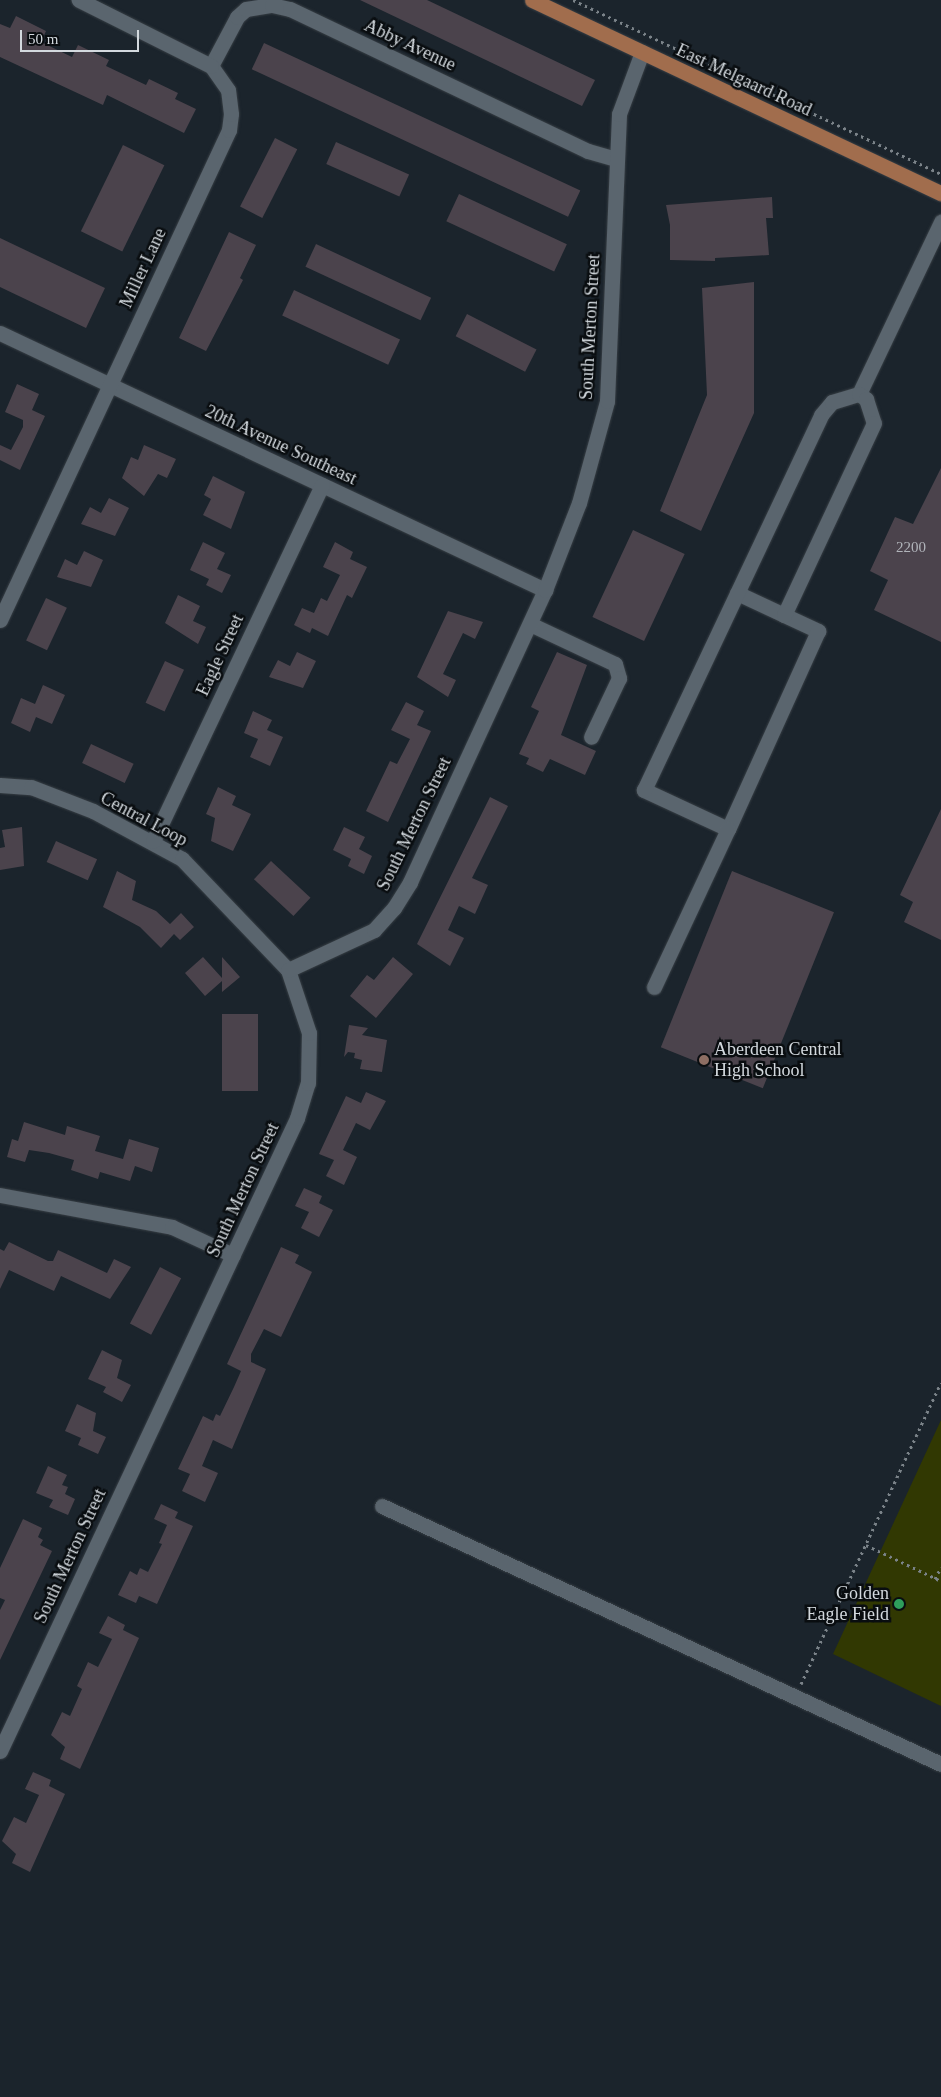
<!DOCTYPE html>
<html>
<head>
<meta charset="utf-8">
<style>
  body { margin:0 }
  #map { position:relative; width:941px; height:2097px; overflow:hidden; background:#1b242c; font-family:Georgia,serif }
  div>[style] { position:absolute }
  [style*='--x'] { left:calc(var(--x)*1px); top:calc(var(--y)*1px); width:calc(var(--w)*1px); rotate:calc(var(--a)*1deg) }
  .green>* { inset:0; background:#313802 }
  .building>* { inset:0; background:#4b434c; transform-origin:0 0 }
  .path>* { height:3px; margin-top:-1.5px; transform-origin:0; background:repeating-linear-gradient(90deg,#7b8389 0 2.5px,transparent 0 6.5px) }
  .roads { filter:drop-shadow(0 0 1px #373e44) drop-shadow(0 0 1px #373e44) }
  .minor>* { height:15px; margin:-7.5px; padding:0 7.5px; transform-origin:7.5px; border-radius:7.5px; background:#5a656e }
  .major>* { height:15px; margin:-7.5px; padding:0 7.5px; transform-origin:7.5px; border-radius:7.5px; background:#a16d4d }
  .dots>* { width:14px; height:14px; translate:-50% -50%; box-sizing:border-box; border:2px solid #090d10; border-radius:50% }
  span { translate:-50% -50%; white-space:nowrap; text-align:center; line-height:1.15; -webkit-text-stroke:5px #090d10; paint-order:stroke }
  .number-label { font-size:15px; color:#b1b4ba }
  .number-label span { -webkit-text-stroke-width:0 }
  .street-label { font-size:18px; color:#d3d9de }
  .poi-label { font-size:18px; color:#d3d9de }
  .left { translate:0 -50%; text-align:left }
  .right { translate:-100% -50%; text-align:right }
  .scale { position:absolute; left:20px; top:30px; width:119px; height:22px; box-sizing:border-box; border:2px solid #d3d9de; border-top:0; padding-left:6px; font-size:15px; line-height:18px; white-space:nowrap; color:#d3d9de; -webkit-text-stroke:4px #090d10; paint-order:stroke }
</style>
</head>
<body>
<div id="map">
  <div class="green">
    <div style="clip-path:polygon(941px 1420px,941px 1706px,833px 1654px)"></div>
  </div>
  <div class="building">
    <div style="clip-path:polygon(360px 0,427px 0,595px 80px,582px 106px)"></div>
    <div style="clip-path:polygon(16px 16px,46px 31px,41px 42px,72px 57px,78px 45px,109px 60px,106px 66px,146px 85px,149px 79px,178px 93px,175px 99px,196px 109px,184px 133px,107px 95px,103px 105px,0 57px,0 24px,10px 28px)"></div>
    <div style="left:264px;top:43px;width:349px;height:29px;rotate:25deg"></div>
    <div style="left:275px;top:138px;width:25px;height:77px;rotate:27deg"></div>
    <div style="left:336px;top:142px;width:80px;height:24px;rotate:24deg"></div>
    <div style="left:123px;top:145px;width:46px;height:96px;rotate:26deg"></div>
    <div style="left:459px;top:194px;width:119px;height:30px;rotate:25deg"></div>
    <div style="clip-path:polygon(772px 197px,773px 218px,766px 218px,769px 255px,715px 258px,715px 261px,670px 260px,670px 225px,666px 205px)"></div>
    <div style="clip-path:polygon(229px 232px,256px 245px,240px 278px,243px 280px,206px 351px,179px 338px)"></div>
    <div style="clip-path:polygon(0 238px,105px 288px,86px 328px,0 287px)"></div>
    <div style="left:316px;top:244px;width:127px;height:25px;rotate:25deg"></div>
    <div style="clip-path:polygon(754px 282px,754px 413px,701px 531px,660px 511px,707px 395px,702px 288px)"></div>
    <div style="left:294px;top:290px;width:117px;height:28px;rotate:25deg"></div>
    <div style="left:467px;top:314px;width:78px;height:25px;rotate:27deg"></div>
    <div style="clip-path:polygon(17px 384px,39px 394px,32px 410px,45px 416px,20px 470px,0 460px,0 445px,11px 450px,23px 427px,23px 420px,5px 412px)"></div>
    <div style="clip-path:polygon(144px 445px,176px 459px,167px 478px,158px 474px,144px 496px,122px 478px,131px 457px,138px 460px)"></div>
    <div style="clip-path:polygon(941px 468px,941px 642px,874px 610px,888px 580px,870px 571px,895px 517px,913px 524px)"></div>
    <div style="clip-path:polygon(213px 476px,245px 492px,231px 529px,203px 515px,211px 499px,204px 495px)"></div>
    <div style="clip-path:polygon(109px 498px,129px 508px,115px 536px,81px 524px,90px 507px,101px 513px)"></div>
    <div style="left:633px;top:530px;width:57px;height:96px;rotate:25deg"></div>
    <div style="clip-path:polygon(203px 542px,225px 553px,217px 569px,231px 575px,222px 593px,206px 585px,209px 579px,190px 570px)"></div>
    <div style="clip-path:polygon(335px 542px,353px 552px,350px 559px,367px 567px,352px 598px,347px 595px,328px 636px,312px 628px,310px 633px,294px 625px,302px 608px,314px 613px,321px 598px,327px 601px,340px 575px,323px 567px)"></div>
    <div style="clip-path:polygon(84px 551px,103px 560px,91px 587px,57px 577px,65px 559px,77px 565px)"></div>
    <div style="clip-path:polygon(178px 595px,200px 606px,193px 621px,206px 627px,198px 644px,165px 623px)"></div>
    <div style="left:46px;top:598px;width:23px;height:47px;rotate:25deg"></div>
    <div style="clip-path:polygon(448px 611px,483px 622px,475px 639px,463px 633px,443px 674px,456px 680px,448px 697px,417px 677px)"></div>
    <div style="clip-path:polygon(297px 652px,316px 661px,303px 688px,269px 677px,278px 660px,290px 666px)"></div>
    <div style="clip-path:polygon(557px 652px,587px 665px,561px 735px,596px 751px,585px 775px,550px 759px,543px 772px,526px 764px,529px 758px,519px 754px,539px 711px,531px 707px)"></div>
    <div style="left:165px;top:661px;width:21px;height:46px;rotate:25deg"></div>
    <div style="clip-path:polygon(43px 685px,65px 695px,52px 724px,36px 717px,30px 732px,11px 723px,21px 698px,35px 704px)"></div>
    <div style="clip-path:polygon(406px 702px,424px 711px,417px 725px,431px 731px,388px 822px,366px 811px,390px 761px,397px 764px,410px 739px,391px 730px)"></div>
    <div style="clip-path:polygon(253px 711px,272px 720px,267px 730px,283px 737px,270px 766px,250px 757px,258px 739px,244px 733px)"></div>
    <div style="left:91px;top:744px;width:47px;height:21px;rotate:25deg"></div>
    <div style="clip-path:polygon(218px 787px,236px 796px,232px 805px,251px 814px,233px 851px,211px 841px,215px 818px,206px 814px)"></div>
    <div style="clip-path:polygon(490px 797px,508px 806px,472px 878px,488px 885px,475px 914px,459px 906px,448px 930px,464px 938px,450px 966px,417px 944px)"></div>
    <div style="clip-path:polygon(941px 809px,941px 940px,904px 922px,913px 902px,900px 895px)"></div>
    <div style="clip-path:polygon(22px 827px,24px 866px,0 870px,0 848px,5px 847px,2px 830px)"></div>
    <div style="clip-path:polygon(344px 827px,365px 837px,359px 849px,372px 856px,364px 874px,348px 866px,351px 859px,333px 850px)"></div>
    <div style="left:56px;top:841px;width:45px;height:23px;rotate:24deg"></div>
    <div style="left:271px;top:861px;width:54px;height:25px;rotate:43deg"></div>
    <div style="clip-path:polygon(117px 871px,136px 881px,132px 900px,156px 911px,170px 924px,181px 913px,194px 927px,180px 940px,174px 934px,161px 948px,140px 927px,103px 907px)"></div>
    <div style="left:732px;top:871px;width:110px;height:190px;rotate:22deg"></div>
    <div style="clip-path:polygon(203px 957px,222px 978px,222px 957px,240px 977px,222px 992px,222px 981px,205px 996px,185px 973px)"></div>
    <div style="clip-path:polygon(393px 957px,413px 974px,376px 1018px,350px 996px,367px 975px,374px 980px)"></div>
    <div style="left:222px;top:1014px;width:36px;height:77px"></div>
    <div style="clip-path:polygon(349px 1025px,368px 1028px,362px 1035px,387px 1040px,382px 1072px,360px 1069px,362px 1060px,354px 1058px,355px 1053px,348px 1052px,344px 1057px)"></div>
    <div style="clip-path:polygon(366px 1092px,386px 1101px,370px 1130px,356px 1123px,343px 1150px,357px 1157px,344px 1185px,326px 1176px,334px 1160px,319px 1154px,346px 1096px,361px 1103px)"></div>
    <div style="clip-path:polygon(24px 1122px,65px 1135px,67px 1126px,100px 1136px,95px 1151px,123px 1159px,129px 1139px,159px 1148px,152px 1172px,135px 1166px,130px 1181px,100px 1172px,98px 1179px,71px 1170px,74px 1160px,49px 1153px,29px 1150px,25px 1162px,7px 1157px,12px 1139px,18px 1141px)"></div>
    <div style="clip-path:polygon(304px 1188px,322px 1196px,319px 1203px,333px 1210px,319px 1237px,301px 1228px,309px 1212px,295px 1206px)"></div>
    <div style="clip-path:polygon(9px 1242px,48px 1261px,53px 1261px,58px 1250px,107px 1273px,114px 1259px,131px 1267px,110px 1299px,61px 1276px,54px 1291px,9px 1270px,0 1289px,0 1249px,4px 1251px)"></div>
    <div style="clip-path:polygon(281px 1247px,299px 1255px,295px 1263px,312px 1272px,281px 1337px,264px 1329px,251px 1354px,251px 1362px,266px 1369px,232px 1449px,213px 1440px,202px 1466px,218px 1473px,205px 1502px,182px 1491px,190px 1474px,178px 1469px,203px 1416px,213px 1421px,216px 1414px,220px 1416px,234px 1387px,241px 1371px,227px 1364px)"></div>
    <div style="left:160px;top:1267px;width:24px;height:64px;rotate:28deg"></div>
    <div style="clip-path:polygon(102px 1350px,122px 1360px,117px 1378px,131px 1385px,122px 1402px,103px 1392px,106px 1387px,88px 1379px)"></div>
    <div style="clip-path:polygon(77px 1404px,96px 1413px,93px 1431px,106px 1437px,98px 1454px,78px 1445px,81px 1438px,65px 1431px)"></div>
    <div style="clip-path:polygon(48px 1466px,67px 1475px,62px 1485px,68px 1487px,65px 1494px,75px 1499px,68px 1515px,49px 1507px,53px 1500px,36px 1493px)"></div>
    <div style="clip-path:polygon(161px 1504px,178px 1512px,175px 1518px,193px 1526px,157px 1604px,139px 1596px,136px 1603px,118px 1595px,130px 1571px,137px 1575px,140px 1568px,148px 1572px,162px 1544px,159px 1543px,167px 1525px,154px 1519px)"></div>
    <div style="clip-path:polygon(23px 1519px,42px 1528px,38px 1537px,43px 1540px,40px 1545px,52px 1551px,0 1660px,0 1610px,5px 1600px,0 1598px,0 1568px)"></div>
    <div style="clip-path:polygon(108px 1616px,125px 1625px,123px 1630px,139px 1638px,80px 1769px,60px 1759px,65px 1747px,51px 1735px,62px 1712px,70px 1716px,82px 1689px,77px 1686px,88px 1662px,98px 1667px,112px 1639px,99px 1633px)"></div>
    <div style="clip-path:polygon(33px 1772px,51px 1780px,49px 1786px,65px 1794px,30px 1872px,12px 1863px,16px 1854px,2px 1841px,14px 1817px,26px 1823px,39px 1795px,25px 1789px)"></div>
  </div>
  <div class="path">
    <div style="--x:573;--y:0;--w:407;--a:25.3"></div>
    <div style="--x:866;--y:1545;--w:83;--a:25.6"></div>
    <div style="--x:935;--y:1579;--w:13;--a:-63"></div>
    <div style="--x:801;--y:1684;--w:332;--a:-65.1"></div>
  </div>
  <div class="roads">
    <div class="minor">
      <div style="--x:211;--y:66;--w:55;--a:-62"></div>
      <div style="--x:237;--y:17;--w:12;--a:-42"></div>
      <div style="--x:246;--y:9;--w:26;--a:-9"></div>
      <div style="--x:272;--y:5;--w:18;--a:13"></div>
      <div style="--x:290;--y:9;--w:330;--a:25.5"></div>
      <div style="--x:588;--y:151;--w:29;--a:16"></div>
      <div style="--x:0;--y:333;--w:603;--a:25.25"></div>
      <div style="--x:859;--y:394;--w:191;--a:-64.5"></div>
      <div style="--x:737;--y:593;--w:52;--a:25.1"></div>
      <div style="--x:784;--y:615;--w:38;--a:25"></div>
      <div style="--x:818;--y:631;--w:217;--a:114.4"></div>
      <div style="--x:728;--y:829;--w:93;--a:-155.1"></div>
      <div style="--x:644;--y:790;--w:415;--a:-64.7"></div>
      <div style="--x:821;--y:415;--w:17;--a:-50"></div>
      <div style="--x:832;--y:402;--w:28;--a:-17"></div>
      <div style="--x:859;--y:394;--w:9;--a:36"></div>
      <div style="--x:866;--y:399;--w:25;--a:72"></div>
      <div style="--x:874;--y:423;--w:212;--a:115.1"></div>
      <div style="--x:0;--y:620;--w:541;--a:-64.95"></div>
      <div style="--x:229;--y:130;--w:16;--a:-83"></div>
      <div style="--x:231;--y:114;--w:24;--a:-97"></div>
      <div style="--x:228;--y:90;--w:29;--a:-125"></div>
      <div style="--x:211;--y:66;--w:148;--a:-153.4"></div>
      <div style="--x:530;--y:624;--w:94;--a:25.2"></div>
      <div style="--x:615;--y:664;--w:15;--a:74"></div>
      <div style="--x:619;--y:678;--w:65;--a:115.4"></div>
      <div style="--x:0;--y:785;--w:31;--a:4"></div>
      <div style="--x:31;--y:787;--w:66;--a:21.2"></div>
      <div style="--x:93;--y:811;--w:101;--a:28.3"></div>
      <div style="--x:182;--y:859;--w:153;--a:46.3"></div>
      <div style="--x:153;--y:841;--w:394;--a:-64.6"></div>
      <div style="--x:654;--y:987;--w:174;--a:-64.9"></div>
      <div style="--x:0;--y:1195;--w:175;--a:10.5"></div>
      <div style="--x:172;--y:1227;--w:67;--a:24.7"></div>
      <div style="--x:382;--y:1506;--w:616;--a:24.78"></div>
      <div style="--x:0;--y:1751;--w:699;--a:-64.86"></div>
      <div style="--x:297;--y:1118;--w:37;--a:-73"></div>
      <div style="--x:308;--y:1083;--w:50;--a:-88.9"></div>
      <div style="--x:309;--y:1033;--w:66;--a:-108.4"></div>
      <div style="--x:288;--y:970;--w:95;--a:-24.9"></div>
      <div style="--x:374;--y:930;--w:30;--a:-48"></div>
      <div style="--x:394;--y:908;--w:31;--a:-58"></div>
      <div style="--x:410;--y:882;--w:322;--a:-65.2"></div>
      <div style="--x:545;--y:590;--w:93;--a:-68.7"></div>
      <div style="--x:579;--y:503;--w:106;--a:-74.6"></div>
      <div style="--x:607;--y:401;--w:287;--a:-87.6"></div>
      <div style="--x:619;--y:114;--w:66;--a:-69.6"></div>
    </div>
    <div class="major">
      <div style="--x:532;--y:0;--w:452;--a:25.3"></div>
    </div>
  </div>
  <div class="dots">
    <div style="left:704px;top:1060px;background:#8d6e63"></div>
    <div style="left:899px;top:1604px;background:#2e9e5b"></div>
  </div>
  <div class="number-label">
    <span style="left:911px;top:548px">2200</span>
  </div>
  <div class="street-label">
    <span style="left:410px;top:45px;rotate:25deg">Abby Avenue</span>
    <span style="left:744px;top:80px;rotate:25deg">East Melgaard Road</span>
    <span style="left:143px;top:268px;rotate:-65deg">Miller Lane</span>
    <span style="left:590px;top:327px;rotate:-87deg">South Merton Street</span>
    <span style="left:281px;top:445px;rotate:25deg">20th Avenue Southeast</span>
    <span style="left:220px;top:655px;rotate:-65deg">Eagle Street</span>
    <span style="left:144px;top:819px;rotate:28deg">Central Loop</span>
    <span style="left:414px;top:824px;rotate:-64deg">South Merton Street</span>
    <span style="left:243px;top:1190px;rotate:-65deg">South Merton Street</span>
    <span style="left:70px;top:1556px;rotate:-65deg">South Merton Street</span>
  </div>
  <div class="poi-label">
    <span class="left" style="left:714px;top:1060px">Aberdeen Central<br>High School</span>
    <span class="right" style="left:889px;top:1604px">Golden<br>Eagle Field</span>
  </div>
  <div class="scale">50 m</div>
</div>
</body>
</html>
